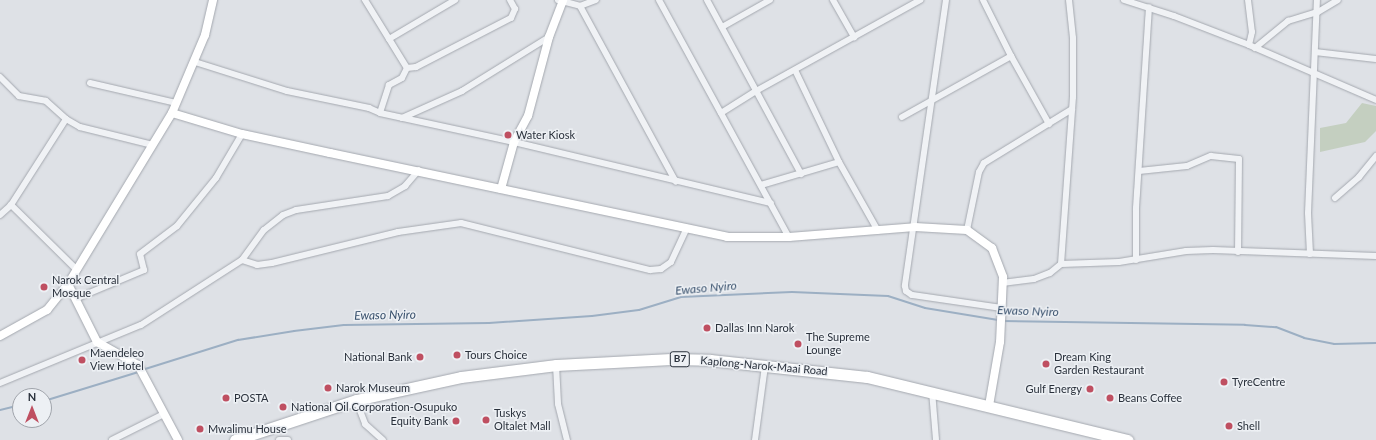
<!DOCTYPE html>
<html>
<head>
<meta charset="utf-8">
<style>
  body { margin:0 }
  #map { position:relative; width:1376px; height:440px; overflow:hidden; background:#dee1e6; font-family:Lato,sans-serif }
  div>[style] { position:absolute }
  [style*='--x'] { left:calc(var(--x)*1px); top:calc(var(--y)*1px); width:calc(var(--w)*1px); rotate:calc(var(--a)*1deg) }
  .green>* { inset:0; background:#c4cfc0 }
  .stream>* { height:2px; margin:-1px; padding:0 1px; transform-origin:1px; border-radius:1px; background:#9cafc3 }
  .roads { filter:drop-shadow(0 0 1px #a4a8af) drop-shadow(0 0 1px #a4a8af) }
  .street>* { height:6px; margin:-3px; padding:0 3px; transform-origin:3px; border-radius:3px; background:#f0f2f5 }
  .secondary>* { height:8px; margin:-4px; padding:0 4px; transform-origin:4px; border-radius:4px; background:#fff }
  .highway>* { height:11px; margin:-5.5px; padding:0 5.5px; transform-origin:5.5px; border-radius:5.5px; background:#fff }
  .dots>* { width:11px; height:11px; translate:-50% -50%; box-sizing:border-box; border:2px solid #edf0f4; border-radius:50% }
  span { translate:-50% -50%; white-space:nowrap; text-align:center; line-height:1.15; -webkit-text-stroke:3px #edf0f4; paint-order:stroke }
  .shield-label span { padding:1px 3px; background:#edf0f4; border:1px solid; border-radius:3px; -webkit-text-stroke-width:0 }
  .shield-label { font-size:10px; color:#29303b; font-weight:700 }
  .poi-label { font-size:11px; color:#29303b }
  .left { translate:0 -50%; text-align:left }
  .right { translate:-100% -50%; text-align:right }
  .street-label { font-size:11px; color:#29303b }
  .water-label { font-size:12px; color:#374f6b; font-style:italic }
  .north { position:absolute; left:12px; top:388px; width:40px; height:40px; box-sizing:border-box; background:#edf0f4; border:1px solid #9fa3aa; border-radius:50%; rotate:0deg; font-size:11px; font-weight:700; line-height:16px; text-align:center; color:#29303b }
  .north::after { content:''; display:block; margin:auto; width:14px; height:18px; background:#bf4f61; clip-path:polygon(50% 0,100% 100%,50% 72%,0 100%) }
</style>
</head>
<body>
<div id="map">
  <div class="green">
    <div style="clip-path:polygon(1362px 103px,1376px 106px,1376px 131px,1365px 142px,1320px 152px,1320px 128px,1346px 123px)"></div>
  </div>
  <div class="stream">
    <div style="--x:1002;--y:321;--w:243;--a:0.9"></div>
    <div style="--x:1245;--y:325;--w:31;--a:4"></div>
    <div style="--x:1276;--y:327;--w:30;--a:21"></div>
    <div style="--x:1304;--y:338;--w:31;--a:11"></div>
    <div style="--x:1334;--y:344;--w:42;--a:-1.4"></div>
    <div style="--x:142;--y:370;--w:101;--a:-17.4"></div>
    <div style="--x:238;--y:340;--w:57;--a:-9.1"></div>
    <div style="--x:294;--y:331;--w:50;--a:-6.8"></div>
    <div style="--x:344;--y:325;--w:145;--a:-0.8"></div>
    <div style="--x:489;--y:323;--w:103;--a:-3.9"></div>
    <div style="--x:592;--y:316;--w:47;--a:-7.3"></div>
    <div style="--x:639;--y:310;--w:44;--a:-17.2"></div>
    <div style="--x:681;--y:297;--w:111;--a:-2.6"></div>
    <div style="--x:792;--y:292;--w:96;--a:2.4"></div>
    <div style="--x:888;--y:296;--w:39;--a:18"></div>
    <div style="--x:925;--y:308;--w:74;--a:9.3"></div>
    <div style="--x:44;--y:401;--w:98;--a:-17.1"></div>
    <div style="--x:0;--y:410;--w:21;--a:-14"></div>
  </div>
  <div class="roads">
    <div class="street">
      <div style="--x:365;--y:0;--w:80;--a:58.3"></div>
      <div style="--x:407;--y:68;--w:9;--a:-6"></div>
      <div style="--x:416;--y:67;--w:107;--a:-27.3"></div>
      <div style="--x:511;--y:18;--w:10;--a:-66"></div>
      <div style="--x:515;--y:9;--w:10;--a:-119"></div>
      <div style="--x:558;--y:0;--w:23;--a:15"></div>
      <div style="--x:580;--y:6;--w:17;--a:-21"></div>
      <div style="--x:659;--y:0;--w:270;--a:61.3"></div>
      <div style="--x:707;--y:0;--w:198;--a:61.6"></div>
      <div style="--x:833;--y:0;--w:43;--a:60.4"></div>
      <div style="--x:946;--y:0;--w:289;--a:98.2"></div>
      <div style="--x:905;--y:286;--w:5;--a:79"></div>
      <div style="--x:906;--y:291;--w:7;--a:34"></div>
      <div style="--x:912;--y:295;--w:91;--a:8.2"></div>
      <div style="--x:983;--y:0;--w:63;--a:63.4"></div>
      <div style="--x:1011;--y:56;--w:78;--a:60.8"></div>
      <div style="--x:1124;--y:0;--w:52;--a:17.7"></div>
      <div style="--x:1174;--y:16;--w:80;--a:21.1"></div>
      <div style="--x:1249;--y:45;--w:138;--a:23.4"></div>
      <div style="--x:1248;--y:0;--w:32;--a:83"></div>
      <div style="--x:1252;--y:32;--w:13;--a:103"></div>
      <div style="--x:580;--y:6;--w:200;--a:61.4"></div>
      <div style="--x:722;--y:27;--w:55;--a:-29.4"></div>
      <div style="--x:389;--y:39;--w:77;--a:-30.6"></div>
      <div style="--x:1255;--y:48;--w:43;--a:-39.3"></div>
      <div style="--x:1288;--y:21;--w:31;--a:-17"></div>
      <div style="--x:1318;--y:12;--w:23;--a:-31"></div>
      <div style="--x:1315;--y:52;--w:61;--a:6.5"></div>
      <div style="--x:195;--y:62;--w:96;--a:17.5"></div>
      <div style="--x:287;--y:91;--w:84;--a:11.7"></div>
      <div style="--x:369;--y:108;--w:12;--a:24"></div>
      <div style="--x:407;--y:68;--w:11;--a:117"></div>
      <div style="--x:402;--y:78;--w:15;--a:152"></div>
      <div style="--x:389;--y:85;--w:29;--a:108"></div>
      <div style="--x:380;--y:113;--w:137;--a:12.2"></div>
      <div style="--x:514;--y:142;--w:264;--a:13.4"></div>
      <div style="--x:795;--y:70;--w:102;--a:64.4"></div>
      <div style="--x:839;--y:162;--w:79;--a:60.5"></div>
      <div style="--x:0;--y:77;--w:27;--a:45"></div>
      <div style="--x:19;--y:96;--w:27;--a:10"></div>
      <div style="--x:46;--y:101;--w:27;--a:42"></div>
      <div style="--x:90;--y:83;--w:88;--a:13.1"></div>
      <div style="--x:721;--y:113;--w:41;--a:-32.2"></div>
      <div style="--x:756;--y:91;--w:188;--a:-29"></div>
      <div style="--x:902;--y:117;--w:125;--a:-29.2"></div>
      <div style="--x:402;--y:118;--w:66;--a:-24.2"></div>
      <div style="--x:462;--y:91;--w:102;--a:-31.8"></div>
      <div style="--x:1139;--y:171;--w:48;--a:-5.9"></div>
      <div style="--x:1187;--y:166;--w:26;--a:-23"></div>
      <div style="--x:1211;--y:156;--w:28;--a:6"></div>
      <div style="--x:1239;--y:159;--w:93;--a:90.6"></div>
      <div style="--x:761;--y:185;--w:81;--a:-16.4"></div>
      <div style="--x:1335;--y:198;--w:32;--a:-41"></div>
      <div style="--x:1359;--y:177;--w:27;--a:-51"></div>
      <div style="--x:0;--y:215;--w:15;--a:-42"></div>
      <div style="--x:967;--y:230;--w:59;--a:-78.3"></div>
      <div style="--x:979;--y:172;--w:10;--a:-61"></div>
      <div style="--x:984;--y:163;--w:103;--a:-31.5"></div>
      <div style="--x:1310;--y:254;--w:41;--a:-92.8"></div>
      <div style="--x:1308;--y:213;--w:213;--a:-87.6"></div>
      <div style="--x:242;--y:260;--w:16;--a:18"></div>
      <div style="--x:257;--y:265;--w:15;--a:-8"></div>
      <div style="--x:272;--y:263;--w:130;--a:-13.8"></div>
      <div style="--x:398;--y:232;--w:64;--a:-8.1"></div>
      <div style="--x:461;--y:223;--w:195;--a:14"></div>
      <div style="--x:650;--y:270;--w:11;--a:-5"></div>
      <div style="--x:661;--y:269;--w:12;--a:-35"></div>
      <div style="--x:671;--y:262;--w:35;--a:-65"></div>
      <div style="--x:1136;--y:260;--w:52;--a:-90"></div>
      <div style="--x:1136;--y:208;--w:201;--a:-86.3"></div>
      <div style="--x:1061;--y:264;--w:58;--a:-2"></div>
      <div style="--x:1119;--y:262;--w:68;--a:-9.3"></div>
      <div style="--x:1186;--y:251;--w:27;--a:-2"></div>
      <div style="--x:1213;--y:250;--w:163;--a:2.1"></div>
      <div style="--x:77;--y:270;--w:93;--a:-135.4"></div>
      <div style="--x:11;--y:205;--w:102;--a:-57.4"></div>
      <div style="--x:66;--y:119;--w:16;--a:30"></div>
      <div style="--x:80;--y:127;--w:75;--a:13.9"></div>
      <div style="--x:1002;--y:283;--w:32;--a:-7"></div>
      <div style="--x:1034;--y:279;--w:17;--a:-21"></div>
      <div style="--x:1050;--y:273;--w:14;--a:-39"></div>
      <div style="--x:1061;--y:264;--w:167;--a:-85.9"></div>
      <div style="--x:1073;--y:97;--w:59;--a:-90"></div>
      <div style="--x:1073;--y:38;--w:38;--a:-96"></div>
      <div style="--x:75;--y:299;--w:75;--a:-22.8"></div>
      <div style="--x:144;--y:270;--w:16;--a:-104"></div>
      <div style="--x:140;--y:254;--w:46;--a:-37.1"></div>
      <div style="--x:177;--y:226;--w:62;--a:-50.9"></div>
      <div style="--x:216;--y:178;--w:51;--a:-59.4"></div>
      <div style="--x:556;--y:365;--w:39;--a:87"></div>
      <div style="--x:558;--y:404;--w:37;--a:76"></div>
      <div style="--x:0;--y:383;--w:152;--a:-22.4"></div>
      <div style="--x:141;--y:325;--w:120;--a:-32.8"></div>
      <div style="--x:242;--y:260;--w:37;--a:-54"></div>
      <div style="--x:264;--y:230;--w:24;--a:-38"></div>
      <div style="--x:283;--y:215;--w:14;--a:-21"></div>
      <div style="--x:296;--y:210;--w:93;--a:-8.7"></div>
      <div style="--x:388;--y:196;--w:20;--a:-30"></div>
      <div style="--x:405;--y:186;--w:21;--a:-49"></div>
      <div style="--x:932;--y:391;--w:49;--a:85.3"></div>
      <div style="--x:356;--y:400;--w:26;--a:69"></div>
      <div style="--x:365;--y:424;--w:24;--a:42"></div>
      <div style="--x:112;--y:440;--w:58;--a:-26.6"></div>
      <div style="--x:279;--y:440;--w:9;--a:0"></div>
      <div style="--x:755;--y:440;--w:75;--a:-82.3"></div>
    </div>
    <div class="secondary">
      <div style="--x:172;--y:113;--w:73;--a:16.7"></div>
      <div style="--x:242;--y:134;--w:90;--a:12.2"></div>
      <div style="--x:330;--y:153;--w:406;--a:11.9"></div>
      <div style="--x:727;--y:237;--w:62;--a:0"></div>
      <div style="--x:789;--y:237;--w:126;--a:-4.5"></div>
      <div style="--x:915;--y:227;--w:52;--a:3.3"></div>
      <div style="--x:967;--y:230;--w:31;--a:36"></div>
      <div style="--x:992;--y:248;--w:31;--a:69"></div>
      <div style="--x:1003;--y:277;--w:65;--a:92.6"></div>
      <div style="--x:1000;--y:342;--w:65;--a:99.8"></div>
      <div style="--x:501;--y:189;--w:49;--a:-74.5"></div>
      <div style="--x:514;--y:142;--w:30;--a:-62"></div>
      <div style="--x:528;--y:116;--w:82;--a:-75.1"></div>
      <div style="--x:549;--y:37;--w:40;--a:-69"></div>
      <div style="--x:68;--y:284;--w:65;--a:63.4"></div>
      <div style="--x:97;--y:342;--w:47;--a:29.3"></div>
      <div style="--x:138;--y:365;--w:85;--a:61.9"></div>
      <div style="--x:0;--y:336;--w:54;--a:-29"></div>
      <div style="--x:47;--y:310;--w:33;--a:-51"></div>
      <div style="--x:68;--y:284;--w:200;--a:-58.7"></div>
      <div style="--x:172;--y:113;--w:85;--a:-67.1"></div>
      <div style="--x:205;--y:35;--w:36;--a:-77"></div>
    </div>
    <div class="highway">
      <div style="--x:235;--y:440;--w:127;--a:-18.3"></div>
      <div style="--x:356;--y:400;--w:107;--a:-12.4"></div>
      <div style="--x:461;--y:377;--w:96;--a:-7.2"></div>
      <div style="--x:556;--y:365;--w:115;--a:-3"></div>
      <div style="--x:671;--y:359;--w:39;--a:1"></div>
      <div style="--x:710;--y:360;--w:158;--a:6.2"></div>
      <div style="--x:867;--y:377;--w:268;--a:13.6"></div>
    </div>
  </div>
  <div class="dots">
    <div style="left:508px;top:135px;background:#bf4f61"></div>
    <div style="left:44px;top:287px;background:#bf4f61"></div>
    <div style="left:707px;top:328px;background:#bf4f61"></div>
    <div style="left:798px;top:344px;background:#bf4f61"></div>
    <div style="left:457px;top:355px;background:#bf4f61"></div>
    <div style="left:420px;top:357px;background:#bf4f61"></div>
    <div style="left:82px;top:360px;background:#bf4f61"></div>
    <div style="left:1046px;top:364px;background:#bf4f61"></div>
    <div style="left:1224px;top:382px;background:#bf4f61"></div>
    <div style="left:328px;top:388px;background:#bf4f61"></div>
    <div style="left:1090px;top:389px;background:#bf4f61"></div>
    <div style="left:226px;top:398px;background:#bf4f61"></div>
    <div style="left:1110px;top:398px;background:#bf4f61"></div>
    <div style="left:283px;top:407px;background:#bf4f61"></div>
    <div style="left:486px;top:420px;background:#bf4f61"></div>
    <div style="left:456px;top:421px;background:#bf4f61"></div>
    <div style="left:1229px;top:426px;background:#bf4f61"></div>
    <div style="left:200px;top:429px;background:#bf4f61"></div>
  </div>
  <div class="shield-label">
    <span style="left:680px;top:359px">B7</span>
  </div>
  <div class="poi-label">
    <span class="left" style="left:516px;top:135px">Water Kiosk</span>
    <span class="left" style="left:52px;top:287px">Narok Central<br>Mosque</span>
    <span class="left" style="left:715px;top:328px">Dallas Inn Narok</span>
    <span class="left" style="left:806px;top:344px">The Supreme<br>Lounge</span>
    <span class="left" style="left:90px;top:360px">Maendeleo<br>View Hotel</span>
    <span class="left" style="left:465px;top:355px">Tours Choice</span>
    <span class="right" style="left:412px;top:357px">National Bank</span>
    <span class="left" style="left:1054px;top:364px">Dream King<br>Garden Restaurant</span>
    <span class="left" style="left:1232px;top:382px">TyreCentre</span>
    <span class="left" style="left:336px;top:388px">Narok Museum</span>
    <span class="right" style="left:1082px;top:389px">Gulf Energy</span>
    <span class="left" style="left:234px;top:398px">POSTA</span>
    <span class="left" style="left:1118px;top:398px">Beans Coffee</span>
    <span class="left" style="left:291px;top:407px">National Oil Corporation-Osupuko</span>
    <span class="left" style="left:494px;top:420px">Tuskys<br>Oltalet Mall</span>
    <span class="right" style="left:448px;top:421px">Equity Bank</span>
    <span class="left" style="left:1237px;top:426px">Shell</span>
    <span class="left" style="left:208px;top:429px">Mwalimu House</span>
  </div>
  <div class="street-label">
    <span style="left:764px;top:366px;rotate:5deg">Kaplong-Narok-Maai Road</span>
  </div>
  <div class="water-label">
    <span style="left:706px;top:288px;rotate:-5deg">Ewaso Nyiro</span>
    <span style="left:1028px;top:311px;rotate:2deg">Ewaso Nyiro</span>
    <span style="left:385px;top:315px;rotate:-1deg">Ewaso Nyiro</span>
  </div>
  <div class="north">N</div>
</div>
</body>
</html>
